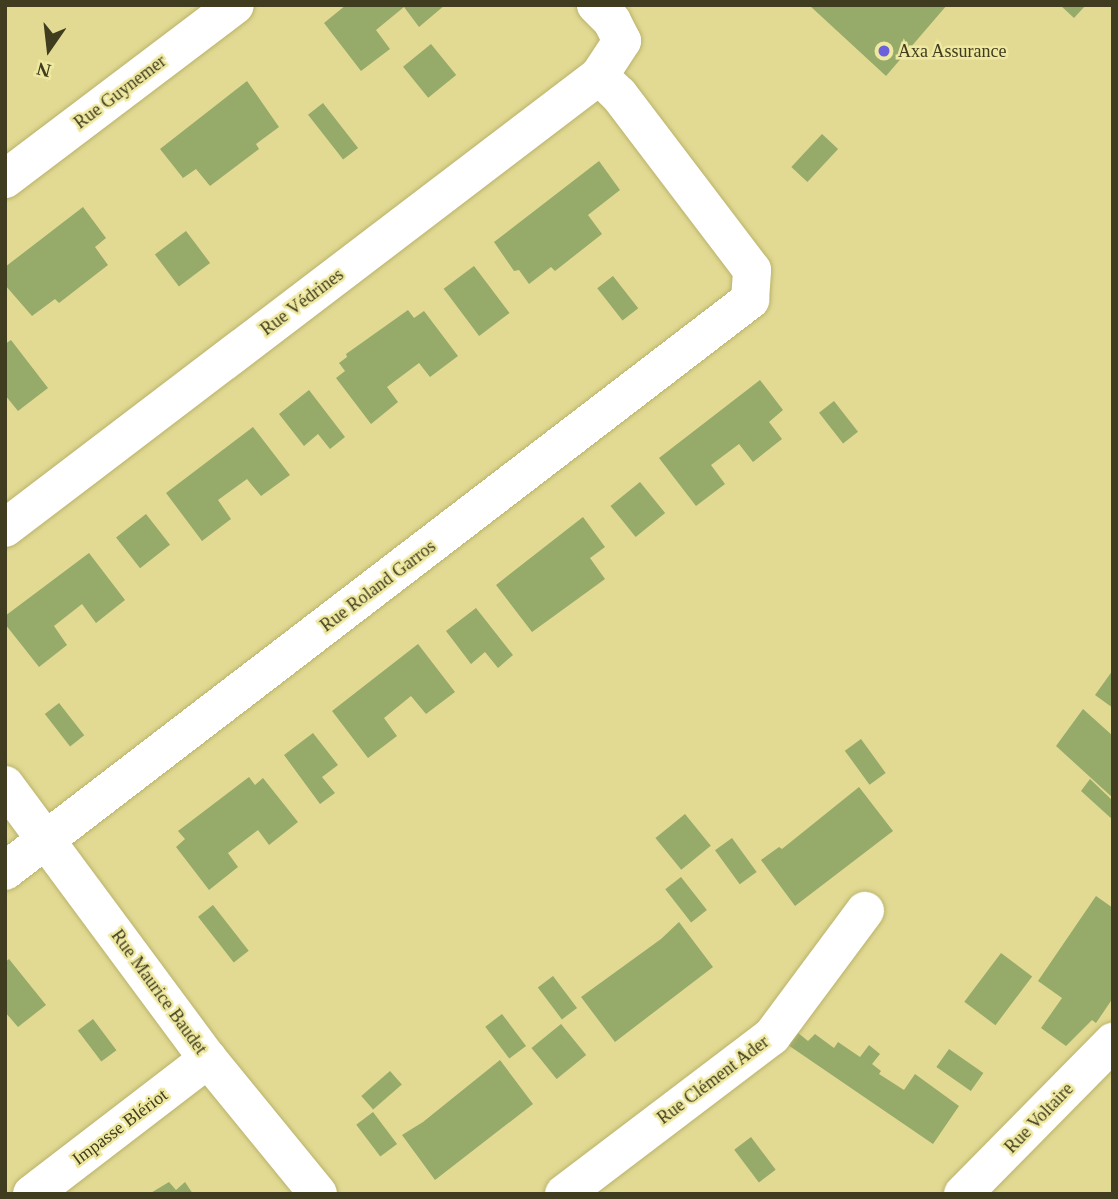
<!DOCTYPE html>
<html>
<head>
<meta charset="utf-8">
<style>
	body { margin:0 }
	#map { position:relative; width:1118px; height:1199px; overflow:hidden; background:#e2da93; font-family:"Times New Roman",serif }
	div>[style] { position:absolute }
	.building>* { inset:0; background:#96aa69; transform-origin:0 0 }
	.roads { filter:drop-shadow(0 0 2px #b9b26c) drop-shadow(0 0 2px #b9b26c) }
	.minor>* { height:38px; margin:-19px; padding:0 19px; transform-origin:19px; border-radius:19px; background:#fff }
	.dots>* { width:19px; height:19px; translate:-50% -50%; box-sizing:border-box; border:4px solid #efe8a0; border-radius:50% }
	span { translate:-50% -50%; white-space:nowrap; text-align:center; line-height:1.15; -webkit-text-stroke:5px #efe8a0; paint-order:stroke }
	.poi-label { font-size:18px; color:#3f3c1f }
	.left { translate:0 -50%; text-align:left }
	.street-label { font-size:18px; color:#3f3c1f }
	.frame { position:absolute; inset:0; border:7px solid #3f3c1f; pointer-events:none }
	.north { position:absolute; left:14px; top:14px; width:70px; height:70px; -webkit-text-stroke:5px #efe8a0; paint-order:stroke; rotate:194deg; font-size:19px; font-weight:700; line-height:28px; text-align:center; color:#3f3c1f }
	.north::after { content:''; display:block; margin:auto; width:24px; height:32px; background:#3f3c1f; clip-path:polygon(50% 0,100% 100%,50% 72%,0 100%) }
</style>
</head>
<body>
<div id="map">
	<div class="building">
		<div style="clip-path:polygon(346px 5px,445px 5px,419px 27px,404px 7px,376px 30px,390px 49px,361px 71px,324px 23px)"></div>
		<div style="clip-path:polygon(809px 5px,947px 5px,886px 76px)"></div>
		<div style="clip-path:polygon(1060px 5px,1086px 5px,1074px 18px)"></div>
		<div style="left:431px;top:44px;width:40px;height:36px;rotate:51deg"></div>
		<div style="clip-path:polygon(247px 81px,279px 127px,256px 144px,259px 149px,210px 186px,196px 169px,183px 178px,160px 149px)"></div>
		<div style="left:323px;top:103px;width:57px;height:19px;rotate:52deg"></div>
		<div style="left:822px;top:134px;width:22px;height:45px;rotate:43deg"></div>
		<div style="clip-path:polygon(599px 161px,620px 190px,588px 215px,602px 234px,555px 271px,551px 267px,529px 284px,519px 270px,514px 271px,494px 242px)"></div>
		<div style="clip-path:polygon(83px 207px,106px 238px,95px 247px,108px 265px,59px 303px,55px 299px,32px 316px,5px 285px,5px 267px)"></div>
		<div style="left:186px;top:231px;width:40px;height:39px;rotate:53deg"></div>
		<div style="left:474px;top:266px;width:59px;height:38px;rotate:53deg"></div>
		<div style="left:613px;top:276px;width:41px;height:20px;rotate:52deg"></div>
		<div style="clip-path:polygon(408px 310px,414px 318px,424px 311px,458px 356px,430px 377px,419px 363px,387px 387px,398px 402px,371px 424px,336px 378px,345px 371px,339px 363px,347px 357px,346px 354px)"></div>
		<div style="clip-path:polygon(11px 340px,48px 388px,18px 411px,5px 395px,5px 344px)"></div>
		<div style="clip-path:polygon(760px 380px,783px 410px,769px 422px,782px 439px,753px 462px,739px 444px,711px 465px,725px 484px,696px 506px,659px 458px)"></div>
		<div style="clip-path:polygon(309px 390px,345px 437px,330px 449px,318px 434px,304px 446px,279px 414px)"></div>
		<div style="left:834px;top:401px;width:39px;height:19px;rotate:52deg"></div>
		<div style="clip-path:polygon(253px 427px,290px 475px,261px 496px,247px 479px,218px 500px,231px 519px,202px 541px,166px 493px)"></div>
		<div style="left:640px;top:482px;width:40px;height:38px;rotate:51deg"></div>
		<div style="left:146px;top:514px;width:39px;height:38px;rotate:52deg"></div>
		<div style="clip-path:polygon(583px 517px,605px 547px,590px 558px,605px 579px,532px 632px,496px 585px)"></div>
		<div style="clip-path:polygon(89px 553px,125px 600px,96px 623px,82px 604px,54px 626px,67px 645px,39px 667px,5px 624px,5px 616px)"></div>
		<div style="clip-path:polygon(476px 608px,513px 655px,498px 668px,485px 652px,471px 664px,446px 631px)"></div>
		<div style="clip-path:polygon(418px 644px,455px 692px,426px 714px,411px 696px,384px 718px,397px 736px,368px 758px,332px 711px)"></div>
		<div style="clip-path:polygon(1113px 670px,1113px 708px,1095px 695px)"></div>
		<div style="left:59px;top:703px;width:41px;height:18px;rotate:52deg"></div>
		<div style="clip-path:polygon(1083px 709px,1113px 736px,1113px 798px,1056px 746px)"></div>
		<div style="clip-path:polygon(313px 733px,338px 765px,322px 777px,335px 793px,320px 804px,284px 755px)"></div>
		<div style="left:861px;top:739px;width:42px;height:20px;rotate:54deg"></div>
		<div style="clip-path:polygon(249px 777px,255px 785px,263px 778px,298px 822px,269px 845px,258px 830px,228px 853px,238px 867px,209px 890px,176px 847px,185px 839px,178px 831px)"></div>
		<div style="clip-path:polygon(1090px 779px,1113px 801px,1113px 820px,1081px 791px)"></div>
		<div style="clip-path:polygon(859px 787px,893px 831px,795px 906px,761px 860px,779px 847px,782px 849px)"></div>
		<div style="left:685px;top:814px;width:41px;height:38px;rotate:51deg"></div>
		<div style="left:732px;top:838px;width:42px;height:21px;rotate:54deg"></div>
		<div style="left:681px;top:877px;width:42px;height:20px;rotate:52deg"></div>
		<div style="clip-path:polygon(1096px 896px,1113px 908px,1113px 998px,1096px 1023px,1092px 1020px,1066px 1046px,1041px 1028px,1062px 998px,1038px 981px)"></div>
		<div style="left:213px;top:905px;width:58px;height:19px;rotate:52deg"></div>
		<div style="clip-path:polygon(679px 922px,713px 967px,615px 1042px,581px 997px,661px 939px)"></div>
		<div style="left:1001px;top:953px;width:39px;height:61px;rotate:37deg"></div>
		<div style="clip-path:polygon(9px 959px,46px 1005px,18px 1027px,5px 1012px,5px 962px)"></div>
		<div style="left:553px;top:976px;width:40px;height:19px;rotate:53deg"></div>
		<div style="left:502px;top:1014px;width:40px;height:21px;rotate:53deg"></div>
		<div style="left:93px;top:1019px;width:39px;height:19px;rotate:53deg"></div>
		<div style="left:561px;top:1024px;width:40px;height:38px;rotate:51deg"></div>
		<div style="clip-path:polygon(797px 1032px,808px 1041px,815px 1034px,834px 1048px,838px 1042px,860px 1057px,869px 1045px,880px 1054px,872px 1064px,881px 1071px,879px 1074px,904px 1090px,915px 1074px,959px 1106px,933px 1144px,788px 1045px)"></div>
		<div style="left:949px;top:1049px;width:42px;height:22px;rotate:35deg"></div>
		<div style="clip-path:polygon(500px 1060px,533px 1104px,435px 1180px,402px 1135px,423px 1122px)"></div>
		<div style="left:390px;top:1071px;width:18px;height:38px;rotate:49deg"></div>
		<div style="left:373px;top:1112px;width:40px;height:21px;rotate:53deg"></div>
		<div style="left:751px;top:1137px;width:41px;height:21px;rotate:53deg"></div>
		<div style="clip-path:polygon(169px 1182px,176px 1190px,185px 1182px,193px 1194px,149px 1194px)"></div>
	</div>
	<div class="roads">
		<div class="minor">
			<div style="left:5px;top:179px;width:288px;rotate:-37.1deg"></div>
			<div style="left:5px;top:528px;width:746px;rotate:-37.27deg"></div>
			<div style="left:599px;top:76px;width:42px;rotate:-56.7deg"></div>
			<div style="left:622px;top:41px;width:22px;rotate:-117deg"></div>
			<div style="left:612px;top:21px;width:23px;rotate:-135deg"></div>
			<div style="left:5px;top:785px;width:341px;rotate:53.5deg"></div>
			<div style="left:208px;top:1059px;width:174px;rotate:50.8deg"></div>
			<div style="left:5px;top:871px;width:939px;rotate:-37.47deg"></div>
			<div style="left:750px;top:300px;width:30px;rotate:-86deg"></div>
			<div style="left:752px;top:270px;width:220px;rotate:-127.2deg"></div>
			<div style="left:619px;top:95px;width:28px;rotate:-136deg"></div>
			<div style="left:32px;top:1194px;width:222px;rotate:-37.5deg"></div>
			<div style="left:564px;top:1194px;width:261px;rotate:-37.2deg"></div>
			<div style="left:772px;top:1036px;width:156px;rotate:-53.4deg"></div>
			<div style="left:963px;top:1194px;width:214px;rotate:-45.4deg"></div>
		</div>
	</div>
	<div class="dots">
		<div style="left:884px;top:51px;background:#6b61db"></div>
	</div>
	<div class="poi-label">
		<span class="left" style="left:898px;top:51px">Axa Assurance</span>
	</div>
	<div class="street-label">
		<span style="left:120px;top:92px;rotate:-37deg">Rue Guynemer</span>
		<span style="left:302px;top:302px;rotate:-37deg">Rue Védrines</span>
		<span style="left:378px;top:586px;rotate:-37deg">Rue Roland Garros</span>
		<span style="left:159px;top:992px;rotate:54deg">Rue Maurice Baudet</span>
		<span style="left:713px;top:1080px;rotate:-37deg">Rue Clément Ader</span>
		<span style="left:1039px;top:1118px;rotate:-46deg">Rue Voltaire</span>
		<span style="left:120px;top:1127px;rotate:-37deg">Impasse Blériot</span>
	</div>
	<div class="frame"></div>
	<div class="north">N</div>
</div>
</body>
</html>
